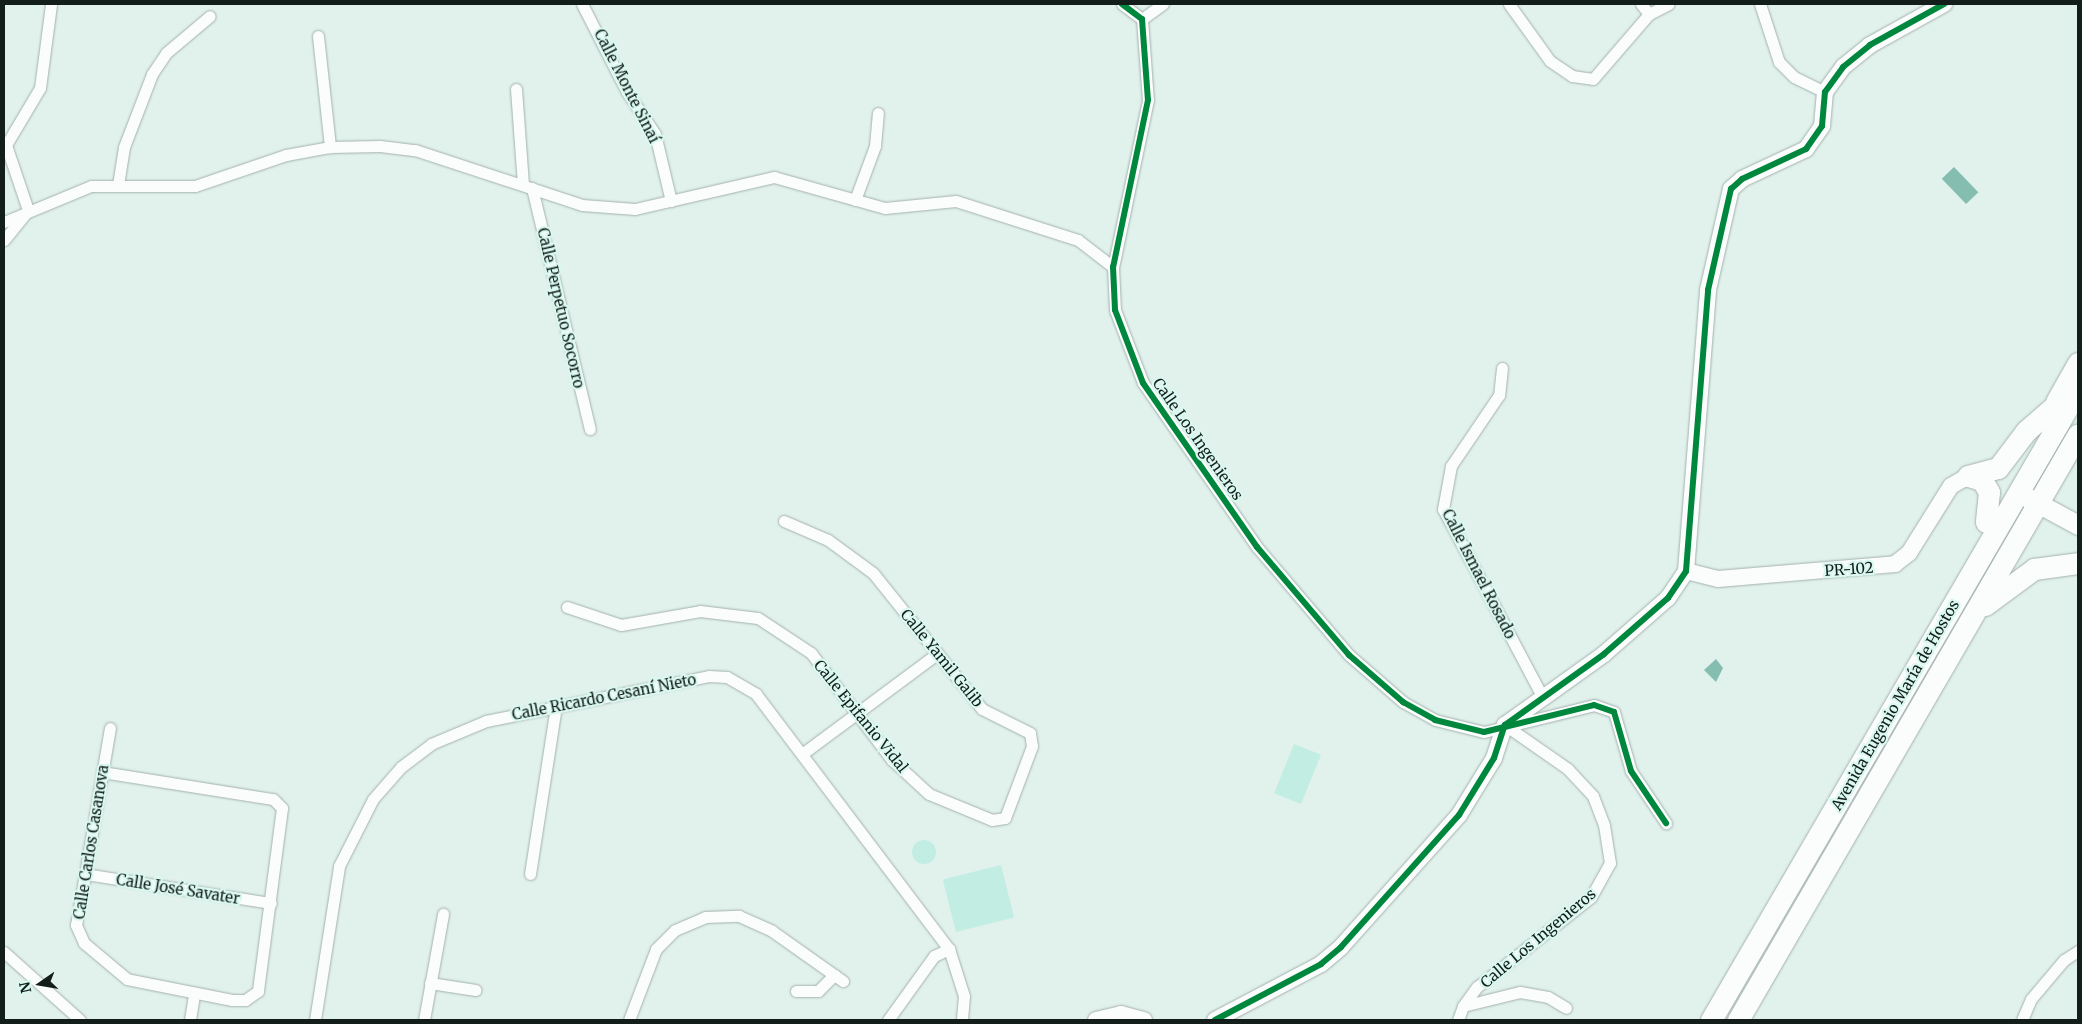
<!DOCTYPE html>
<html>
<head>
<meta charset="utf-8">
<style>
	body { margin:0 }
	#map { position:relative; width:2082px; height:1024px; overflow:hidden; background:#e1f1ec; font-family:Merriweather,serif }
	div>[style] { position:absolute }
	.green>* { inset:0; background:#c2ede2; transform-origin:0 0 }
	.round { border-radius:50% }
	.water>* { inset:0; background:#85beb1; transform-origin:0 0 }
	.roads { filter:drop-shadow(0 0 1px #a4b1ad) drop-shadow(0 0 1px #a4b1ad) }
	.street>* { height:11px; margin:-5.5px; padding:0 5.5px; transform-origin:5.5px; border-radius:5.5px; background:#fafdfc }
	.secondary>* { height:16px; margin:-8px; padding:0 8px; transform-origin:8px; border-radius:8px; background:#fafdfc }
	.primary>* { height:19px; margin:-9.5px; padding:0 9.5px; transform-origin:9.5px; border-radius:9.5px; background:#fafdfc }
	.highway>* { height:21px; margin:-10.5px; padding:0 10.5px; transform-origin:10.5px; border-radius:10.5px; background:#fafdfc }
	.cycleway>* { height:6px; margin:-3px; padding:0 3px; transform-origin:3px; border-radius:3px; background:#00873e }
	span { translate:-50% -50%; white-space:nowrap; text-align:center; line-height:1.15; -webkit-text-stroke:4.5px #daf8f0; paint-order:stroke }
	.street-label { font-size:15px; color:#131e1b }
	.frame { position:absolute; inset:0; border:5px solid #131e1b; pointer-events:none }
	.north { position:absolute; left:15px; top:959px; width:50px; height:50px; -webkit-text-stroke:4px #daf8f0; paint-order:stroke; rotate:257deg; font-size:14px; font-weight:700; line-height:20px; text-align:center; color:#131e1b }
	.north::after { content:''; display:block; margin:auto; width:18px; height:22px; background:#131e1b; clip-path:polygon(50% 0,100% 100%,50% 72%,0 100%) }
</style>
</head>
<body>
<div id="map">
	<div class="green">
		<div style="left:1294px;top:744px;width:29px;height:53px;rotate:22deg"></div>
		<div class="round" style="left:912px;top:840px;width:24px;height:24px"></div>
		<div style="left:1001px;top:865px;width:54px;height:60px;rotate:76deg"></div>
	</div>
	<div class="water">
		<div style="left:1954px;top:167px;width:35px;height:17px;rotate:46deg"></div>
		<div style="clip-path:polygon(1716px 659px,1723px 668px,1716px 682px,1704px 670px)"></div>
	</div>
	<div class="roads">
		<div class="street">
			<div style="left:582px;top:4px;width:99px;rotate:62.9deg"></div>
			<div style="left:627px;top:92px;width:50px;rotate:56.3deg"></div>
			<div style="left:655px;top:134px;width:69px;rotate:76.6deg"></div>
			<div style="left:1122px;top:4px;width:25px;rotate:37deg"></div>
			<div style="left:1142px;top:19px;width:81px;rotate:85.8deg"></div>
			<div style="left:1148px;top:100px;width:171px;rotate:101.8deg"></div>
			<div style="left:1113px;top:267px;width:43px;rotate:87.3deg"></div>
			<div style="left:1115px;top:310px;width:78px;rotate:69deg"></div>
			<div style="left:1143px;top:383px;width:200px;rotate:55.2deg"></div>
			<div style="left:1257px;top:547px;width:142px;rotate:49.6deg"></div>
			<div style="left:1349px;top:655px;width:72px;rotate:41deg"></div>
			<div style="left:1403px;top:702px;width:37px;rotate:29deg"></div>
			<div style="left:1435px;top:720px;width:50px;rotate:13.8deg"></div>
			<div style="left:1484px;top:732px;width:113px;rotate:-13.8deg"></div>
			<div style="left:1594px;top:705px;width:21px;rotate:19deg"></div>
			<div style="left:1614px;top:712px;width:61px;rotate:73.9deg"></div>
			<div style="left:1631px;top:771px;width:63px;rotate:56.1deg"></div>
			<div style="left:1509px;top:4px;width:70px;rotate:54.3deg"></div>
			<div style="left:1550px;top:61px;width:27px;rotate:34deg"></div>
			<div style="left:1572px;top:76px;width:21px;rotate:8deg"></div>
			<div style="left:1593px;top:79px;width:86px;rotate:-49.3deg"></div>
			<div style="left:1649px;top:14px;width:22px;rotate:-27deg"></div>
			<div style="left:1641px;top:4px;width:13px;rotate:51deg"></div>
			<div style="left:1760px;top:4px;width:61px;rotate:71.9deg"></div>
			<div style="left:1779px;top:62px;width:21px;rotate:45deg"></div>
			<div style="left:1794px;top:77px;width:34px;rotate:26deg"></div>
			<div style="left:1142px;top:19px;width:26px;rotate:-36deg"></div>
			<div style="left:318px;top:36px;width:112px;rotate:83.8deg"></div>
			<div style="left:516px;top:89px;width:96px;rotate:85.8deg"></div>
			<div style="left:118px;top:185px;width:38px;rotate:-81deg"></div>
			<div style="left:124px;top:147px;width:78px;rotate:-69deg"></div>
			<div style="left:152px;top:74px;width:25px;rotate:-56deg"></div>
			<div style="left:166px;top:53px;width:57px;rotate:-40.1deg"></div>
			<div style="left:532px;top:188px;width:248px;rotate:76.5deg"></div>
			<div style="left:855px;top:200px;width:58px;rotate:-69.7deg"></div>
			<div style="left:875px;top:146px;width:33px;rotate:-85deg"></div>
			<div style="left:4px;top:222px;width:94px;rotate:-22.5deg"></div>
			<div style="left:91px;top:186px;width:104px"></div>
			<div style="left:195px;top:186px;width:96px;rotate:-18.8deg"></div>
			<div style="left:286px;top:155px;width:45px;rotate:-10.3deg"></div>
			<div style="left:330px;top:147px;width:50px;rotate:-1.1deg"></div>
			<div style="left:380px;top:146px;width:35px;rotate:7deg"></div>
			<div style="left:415px;top:150px;width:176px;rotate:18.2deg"></div>
			<div style="left:582px;top:205px;width:53px;rotate:4.3deg"></div>
			<div style="left:635px;top:209px;width:143px;rotate:-13deg"></div>
			<div style="left:774px;top:177px;width:115px;rotate:15.6deg"></div>
			<div style="left:885px;top:208px;width:71px;rotate:-5.6deg"></div>
			<div style="left:956px;top:201px;width:128px;rotate:17.7deg"></div>
			<div style="left:1078px;top:240px;width:44px;rotate:37.6deg"></div>
			<div style="left:4px;top:240px;width:38px;rotate:-51deg"></div>
			<div style="left:28px;top:210px;width:69px;rotate:-108.7deg"></div>
			<div style="left:6px;top:145px;width:66px;rotate:-59.2deg"></div>
			<div style="left:40px;top:88px;width:85px;rotate:-82.5deg"></div>
			<div style="left:1502px;top:368px;width:27px;rotate:96deg"></div>
			<div style="left:1499px;top:395px;width:86px;rotate:124.1deg"></div>
			<div style="left:1451px;top:466px;width:44px;rotate:100.5deg"></div>
			<div style="left:1443px;top:509px;width:214px;rotate:62.1deg"></div>
			<div style="left:567px;top:607px;width:57px;rotate:18.4deg"></div>
			<div style="left:621px;top:625px;width:80px;rotate:-10deg"></div>
			<div style="left:700px;top:611px;width:58px;rotate:6.9deg"></div>
			<div style="left:758px;top:618px;width:64px;rotate:33.4deg"></div>
			<div style="left:811px;top:653px;width:134px;rotate:52.9deg"></div>
			<div style="left:892px;top:760px;width:50px;rotate:42.6deg"></div>
			<div style="left:929px;top:794px;width:68px;rotate:22.4deg"></div>
			<div style="left:992px;top:820px;width:13px;rotate:-9deg"></div>
			<div style="left:1005px;top:818px;width:77px;rotate:-69.4deg"></div>
			<div style="left:1032px;top:746px;width:13px;rotate:-99deg"></div>
			<div style="left:1030px;top:733px;width:54px;rotate:-153.4deg"></div>
			<div style="left:982px;top:709px;width:174px;rotate:-128.7deg"></div>
			<div style="left:873px;top:573px;width:56px;rotate:-143.7deg"></div>
			<div style="left:828px;top:540px;width:48px;rotate:-156.6deg"></div>
			<div style="left:802px;top:754px;width:169px;rotate:-36.6deg"></div>
			<div style="left:102px;top:772px;width:173px;rotate:9deg"></div>
			<div style="left:273px;top:799px;width:13px;rotate:45deg"></div>
			<div style="left:282px;top:808px;width:185px;rotate:97.5deg"></div>
			<div style="left:258px;top:991px;width:16px;rotate:145deg"></div>
			<div style="left:245px;top:1000px;width:13px;rotate:180deg"></div>
			<div style="left:232px;top:1000px;width:107px;rotate:-168.7deg"></div>
			<div style="left:127px;top:979px;width:56px;rotate:-140.1deg"></div>
			<div style="left:84px;top:943px;width:20px;rotate:-114deg"></div>
			<div style="left:76px;top:925px;width:52px;rotate:-80deg"></div>
			<div style="left:85px;top:874px;width:148px;rotate:-80.3deg"></div>
			<div style="left:85px;top:874px;width:188px;rotate:8.9deg"></div>
			<div style="left:530px;top:874px;width:170px;rotate:-81.2deg"></div>
			<div style="left:4px;top:952px;width:102px;rotate:41.8deg"></div>
			<div style="left:430px;top:983px;width:46px;rotate:8.8deg"></div>
			<div style="left:796px;top:991px;width:22px"></div>
			<div style="left:818px;top:991px;width:23px;rotate:-45deg"></div>
			<div style="left:1463px;top:1006px;width:24px;rotate:-54deg"></div>
			<div style="left:1477px;top:987px;width:145px;rotate:-38.3deg"></div>
			<div style="left:1591px;top:897px;width:39px;rotate:-61deg"></div>
			<div style="left:1610px;top:863px;width:38px;rotate:-99deg"></div>
			<div style="left:1604px;top:825px;width:31px;rotate:-111deg"></div>
			<div style="left:1593px;top:796px;width:37px;rotate:-133deg"></div>
			<div style="left:1568px;top:769px;width:77px;rotate:-145.1deg"></div>
			<div style="left:190px;top:1020px;width:26px;rotate:-81deg"></div>
			<div style="left:315px;top:1020px;width:156px;rotate:-81.1deg"></div>
			<div style="left:339px;top:866px;width:75px;rotate:-63.1deg"></div>
			<div style="left:373px;top:799px;width:43px;rotate:-48.8deg"></div>
			<div style="left:401px;top:767px;width:38px;rotate:-37deg"></div>
			<div style="left:431px;top:744px;width:60px;rotate:-22.7deg"></div>
			<div style="left:486px;top:721px;width:227px;rotate:-11.4deg"></div>
			<div style="left:709px;top:676px;width:18px;rotate:3deg"></div>
			<div style="left:727px;top:677px;width:34px;rotate:30deg"></div>
			<div style="left:756px;top:694px;width:320px;rotate:52.9deg"></div>
			<div style="left:949px;top:949px;width:49px;rotate:72.3deg"></div>
			<div style="left:964px;top:996px;width:24px;rotate:95deg"></div>
			<div style="left:424px;top:1020px;width:108px;rotate:-79.8deg"></div>
			<div style="left:629px;top:1020px;width:76px;rotate:-69.2deg"></div>
			<div style="left:656px;top:949px;width:27px;rotate:-45deg"></div>
			<div style="left:675px;top:930px;width:33px;rotate:-23deg"></div>
			<div style="left:705px;top:917px;width:34px;rotate:-2deg"></div>
			<div style="left:739px;top:916px;width:36px;rotate:24deg"></div>
			<div style="left:772px;top:931px;width:87px;rotate:35.2deg"></div>
			<div style="left:888px;top:1020px;width:79px;rotate:-54.3deg"></div>
			<div style="left:934px;top:956px;width:17px;rotate:-25deg"></div>
			<div style="left:1458px;top:1020px;width:15px;rotate:-70deg"></div>
			<div style="left:1463px;top:1006px;width:59px;rotate:-13.8deg"></div>
			<div style="left:1520px;top:992px;width:28px;rotate:10deg"></div>
			<div style="left:1548px;top:997px;width:21px;rotate:31deg"></div>
			<div style="left:2022px;top:1020px;width:23px;rotate:-67deg"></div>
			<div style="left:2031px;top:999px;width:51px;rotate:-49.8deg"></div>
			<div style="left:2064px;top:960px;width:17px;rotate:-33deg"></div>
		</div>
		<div class="secondary">
			<div style="left:1686px;top:571px;width:33px;rotate:14deg"></div>
			<div style="left:1718px;top:579px;width:178px;rotate:-4.8deg"></div>
			<div style="left:1895px;top:564px;width:18px;rotate:-38deg"></div>
			<div style="left:1909px;top:553px;width:79px;rotate:-57.9deg"></div>
			<div style="left:1951px;top:486px;width:20px;rotate:-30deg"></div>
			<div style="left:1096px;top:1020px;width:26px;rotate:-13deg"></div>
			<div style="left:1121px;top:1014px;width:24px;rotate:15deg"></div>
			<div style="left:1215px;top:1020px;width:120px;rotate:-27.8deg"></div>
			<div style="left:1321px;top:964px;width:26px;rotate:-40deg"></div>
			<div style="left:1341px;top:947px;width:177px;rotate:-48.2deg"></div>
			<div style="left:1459px;top:815px;width:67px;rotate:-58.4deg"></div>
			<div style="left:1494px;top:758px;width:35px;rotate:-72deg"></div>
			<div style="left:1505px;top:725px;width:122px;rotate:-35.6deg"></div>
			<div style="left:1604px;top:654px;width:85px;rotate:-41.2deg"></div>
			<div style="left:1668px;top:598px;width:32px;rotate:-56deg"></div>
			<div style="left:1686px;top:571px;width:282px;rotate:-85.5deg"></div>
			<div style="left:1708px;top:290px;width:104px;rotate:-77.2deg"></div>
			<div style="left:1731px;top:189px;width:15px;rotate:-42deg"></div>
			<div style="left:1742px;top:179px;width:71px;rotate:-25.1deg"></div>
			<div style="left:1806px;top:149px;width:28px;rotate:-55deg"></div>
			<div style="left:1822px;top:126px;width:34px;rotate:-85deg"></div>
			<div style="left:1825px;top:92px;width:31px;rotate:-54deg"></div>
			<div style="left:1843px;top:67px;width:35px;rotate:-39deg"></div>
			<div style="left:1870px;top:45px;width:85px;rotate:-29deg"></div>
		</div>
		<div class="primary">
			<div style="left:2019px;top:493px;width:67px;rotate:28.5deg"></div>
		</div>
		<div class="highway">
			<div style="left:2056px;top:402px;width:45px;rotate:-60.6deg"></div>
			<div style="left:1968px;top:476px;width:31px;rotate:-15deg"></div>
			<div style="left:1998px;top:468px;width:46px;rotate:-52.9deg"></div>
			<div style="left:2026px;top:431px;width:35px;rotate:-41deg"></div>
			<div style="left:1968px;top:476px;width:15px;rotate:16deg"></div>
			<div style="left:1982px;top:480px;width:14px;rotate:60deg"></div>
			<div style="left:1989px;top:492px;width:30px;rotate:96deg"></div>
			<div style="left:1985px;top:605px;width:61px;rotate:-36.3deg"></div>
			<div style="left:2034px;top:569px;width:44px;rotate:-7.8deg"></div>
			<div style="left:1711px;top:1020px;width:729px;rotate:-59.78deg"></div>
			<div style="left:1738px;top:1020px;width:677px;rotate:-59.88deg"></div>
		</div>
	</div>
	<div class="cycleway">
		<div style="left:1122px;top:4px;width:25px;rotate:37deg"></div>
		<div style="left:1142px;top:19px;width:81px;rotate:85.8deg"></div>
		<div style="left:1148px;top:100px;width:171px;rotate:101.8deg"></div>
		<div style="left:1113px;top:267px;width:43px;rotate:87.3deg"></div>
		<div style="left:1115px;top:310px;width:78px;rotate:69deg"></div>
		<div style="left:1143px;top:383px;width:200px;rotate:55.2deg"></div>
		<div style="left:1257px;top:547px;width:142px;rotate:49.6deg"></div>
		<div style="left:1349px;top:655px;width:72px;rotate:41deg"></div>
		<div style="left:1403px;top:702px;width:37px;rotate:29deg"></div>
		<div style="left:1435px;top:720px;width:50px;rotate:13.8deg"></div>
		<div style="left:1484px;top:732px;width:113px;rotate:-13.8deg"></div>
		<div style="left:1594px;top:705px;width:21px;rotate:19deg"></div>
		<div style="left:1614px;top:712px;width:61px;rotate:73.9deg"></div>
		<div style="left:1631px;top:771px;width:63px;rotate:56.1deg"></div>
		<div style="left:1215px;top:1020px;width:120px;rotate:-27.8deg"></div>
		<div style="left:1321px;top:964px;width:26px;rotate:-40deg"></div>
		<div style="left:1341px;top:947px;width:177px;rotate:-48.2deg"></div>
		<div style="left:1459px;top:815px;width:67px;rotate:-58.4deg"></div>
		<div style="left:1494px;top:758px;width:35px;rotate:-72deg"></div>
		<div style="left:1505px;top:725px;width:122px;rotate:-35.6deg"></div>
		<div style="left:1604px;top:654px;width:85px;rotate:-41.2deg"></div>
		<div style="left:1668px;top:598px;width:32px;rotate:-56deg"></div>
		<div style="left:1686px;top:571px;width:282px;rotate:-85.5deg"></div>
		<div style="left:1708px;top:290px;width:104px;rotate:-77.2deg"></div>
		<div style="left:1731px;top:189px;width:15px;rotate:-42deg"></div>
		<div style="left:1742px;top:179px;width:71px;rotate:-25.1deg"></div>
		<div style="left:1806px;top:149px;width:28px;rotate:-55deg"></div>
		<div style="left:1822px;top:126px;width:34px;rotate:-85deg"></div>
		<div style="left:1825px;top:92px;width:31px;rotate:-54deg"></div>
		<div style="left:1843px;top:67px;width:35px;rotate:-39deg"></div>
		<div style="left:1870px;top:45px;width:85px;rotate:-29deg"></div>
	</div>
	<div class="street-label">
		<span style="left:627px;top:86px;rotate:63deg">Calle Monte Sinaí</span>
		<span style="left:561px;top:308px;rotate:77deg">Calle Perpetuo Socorro</span>
		<span style="left:1198px;top:439px;rotate:55deg">Calle Los Ingenieros</span>
		<span style="left:1849px;top:569px;rotate:-4deg">PR-102</span>
		<span style="left:1479px;top:574px;rotate:63deg">Calle Ismael Rosado</span>
		<span style="left:942px;top:658px;rotate:51deg">Calle Yamil Galib</span>
		<span style="left:604px;top:697px;rotate:-11deg">Calle Ricardo Cesaní Nieto</span>
		<span style="left:1895px;top:705px;rotate:-60deg">Avenida Eugenio María de Hostos</span>
		<span style="left:861px;top:716px;rotate:51deg">Calle Epifanio Vidal</span>
		<span style="left:91px;top:842px;rotate:-81deg">Calle Carlos Casanova</span>
		<span style="left:178px;top:889px;rotate:9deg">Calle José Savater</span>
		<span style="left:1538px;top:938px;rotate:-40deg">Calle Los Ingenieros</span>
	</div>
	<div class="frame"></div>
	<div class="north">N</div>
</div>
</body>
</html>
